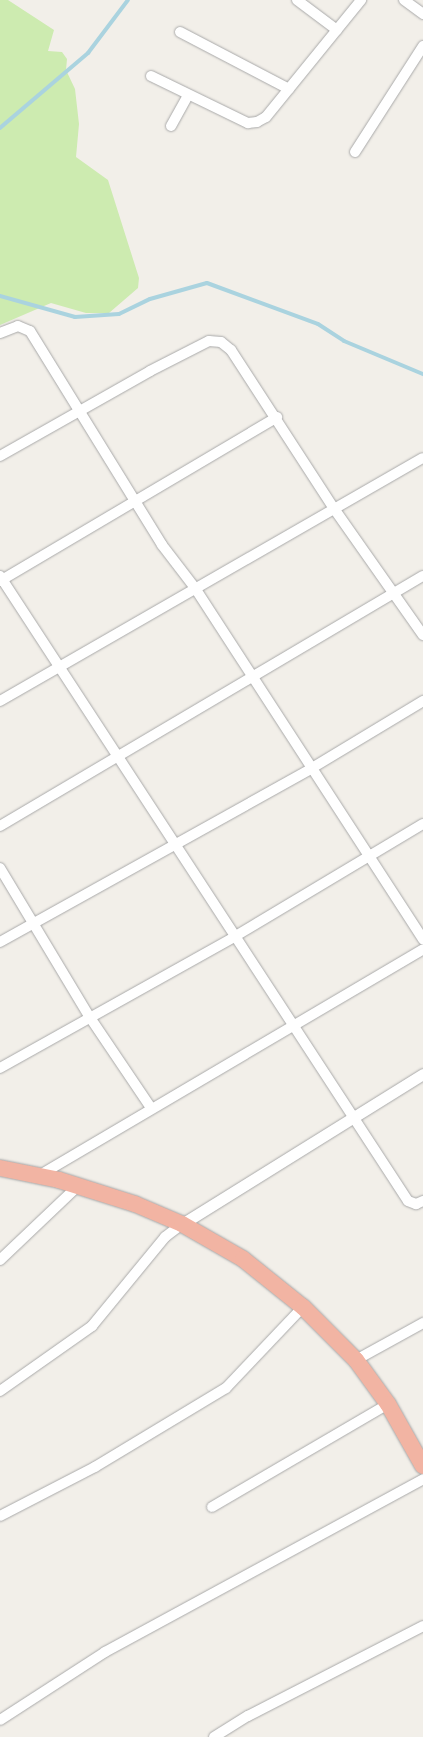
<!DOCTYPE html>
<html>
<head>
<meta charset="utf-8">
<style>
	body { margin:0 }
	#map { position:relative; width:423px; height:1737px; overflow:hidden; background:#f2efe9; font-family:"Public Sans",sans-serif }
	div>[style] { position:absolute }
	.grass>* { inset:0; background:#cdebb0 }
	.stream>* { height:4px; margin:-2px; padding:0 2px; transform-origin:2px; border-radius:2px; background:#aad3df }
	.roads { filter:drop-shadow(0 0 1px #a9a9a9) drop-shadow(0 0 1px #a9a9a9) }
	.minor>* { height:10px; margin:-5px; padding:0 5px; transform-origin:5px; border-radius:5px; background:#fff }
	.tertiary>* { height:11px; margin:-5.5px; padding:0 5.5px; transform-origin:5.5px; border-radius:5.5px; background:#fff }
	.trunk>* { height:16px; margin:-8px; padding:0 8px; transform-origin:8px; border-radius:8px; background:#f2b4a3 }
	span { translate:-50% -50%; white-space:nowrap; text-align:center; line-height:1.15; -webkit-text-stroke:5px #fff; paint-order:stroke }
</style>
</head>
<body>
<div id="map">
	<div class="grass">
		<div style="clip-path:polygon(0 0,8px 0,54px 30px,48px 51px,62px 52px,67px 59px,66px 70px,75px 89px,79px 124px,76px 157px,108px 180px,139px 278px,138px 288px,109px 313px,86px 313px,51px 303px,0 325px)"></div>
	</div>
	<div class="stream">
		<div style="left:0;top:128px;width:116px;rotate:-40.4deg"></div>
		<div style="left:88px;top:53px;width:66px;rotate:-53deg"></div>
		<div style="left:0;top:296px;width:78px;rotate:15.6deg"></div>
		<div style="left:75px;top:317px;width:44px;rotate:-3.9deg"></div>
		<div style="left:119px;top:314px;width:34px;rotate:-26deg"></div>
		<div style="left:150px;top:299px;width:59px;rotate:-15.7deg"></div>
		<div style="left:207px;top:283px;width:118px;rotate:20.3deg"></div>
		<div style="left:318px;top:324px;width:31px;rotate:33deg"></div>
		<div style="left:344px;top:341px;width:86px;rotate:22.7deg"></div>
	</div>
	<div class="roads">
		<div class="minor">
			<div style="left:297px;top:0;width:50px;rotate:36.9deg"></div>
			<div style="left:404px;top:0;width:24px;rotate:36deg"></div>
			<div style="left:180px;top:32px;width:123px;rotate:27.6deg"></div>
			<div style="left:151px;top:76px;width:108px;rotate:25.9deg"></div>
			<div style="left:248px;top:123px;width:9px;rotate:-6deg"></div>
			<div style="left:257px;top:122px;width:10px;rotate:-29deg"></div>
			<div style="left:266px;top:117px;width:151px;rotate:-50.9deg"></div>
			<div style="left:171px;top:126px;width:35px;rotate:-61deg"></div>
			<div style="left:355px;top:152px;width:126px;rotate:-57.3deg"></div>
			<div style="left:0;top:333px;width:19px;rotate:-21deg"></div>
			<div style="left:18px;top:326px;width:13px;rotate:23deg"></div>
			<div style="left:30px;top:331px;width:251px;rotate:58.3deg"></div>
			<div style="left:162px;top:545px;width:54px;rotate:52.5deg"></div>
			<div style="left:195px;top:588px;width:419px;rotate:57deg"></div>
			<div style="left:0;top:456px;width:172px;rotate:-29.5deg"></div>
			<div style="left:150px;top:371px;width:66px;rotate:-27deg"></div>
			<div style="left:209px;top:341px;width:12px;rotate:5deg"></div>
			<div style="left:221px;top:342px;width:13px;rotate:39deg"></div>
			<div style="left:231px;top:350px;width:191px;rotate:57deg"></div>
			<div style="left:335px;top:510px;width:153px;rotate:54.9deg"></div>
			<div style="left:0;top:576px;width:746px;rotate:56.86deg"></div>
			<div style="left:408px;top:1201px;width:9px;rotate:21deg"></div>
			<div style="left:416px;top:1204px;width:8px;rotate:-23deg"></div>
			<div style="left:0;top:581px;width:322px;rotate:-30.6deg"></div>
			<div style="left:0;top:701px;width:487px;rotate:-29.9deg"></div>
			<div style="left:0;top:826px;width:491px;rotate:-30.6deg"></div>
			<div style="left:0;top:868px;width:173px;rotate:59deg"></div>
			<div style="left:89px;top:1016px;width:111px;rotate:56deg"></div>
			<div style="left:0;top:942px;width:357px;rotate:-29.1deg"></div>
			<div style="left:312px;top:768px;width:130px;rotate:-31.1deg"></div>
			<div style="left:0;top:1068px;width:268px;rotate:-29.2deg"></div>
			<div style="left:234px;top:937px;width:220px;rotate:-30.9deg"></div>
			<div style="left:40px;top:1175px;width:445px;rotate:-30.5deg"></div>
			<div style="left:0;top:1260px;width:109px;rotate:-43.5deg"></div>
			<div style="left:356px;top:1360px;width:77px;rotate:-28.9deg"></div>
			<div style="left:0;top:1391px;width:113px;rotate:-35.2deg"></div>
			<div style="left:92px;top:1326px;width:115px;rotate:-50.6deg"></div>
			<div style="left:165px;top:1237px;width:21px;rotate:-37deg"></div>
			<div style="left:212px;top:1507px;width:204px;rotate:-30.3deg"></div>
			<div style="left:0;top:1516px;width:107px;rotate:-27.3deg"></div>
			<div style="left:95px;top:1467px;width:153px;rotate:-31.1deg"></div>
			<div style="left:226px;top:1388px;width:112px;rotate:-46.5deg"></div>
			<div style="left:0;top:1720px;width:125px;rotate:-32.9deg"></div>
			<div style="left:105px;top:1652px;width:362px;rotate:-28.5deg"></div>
			<div style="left:214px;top:1737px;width:40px;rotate:-32deg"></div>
			<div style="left:248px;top:1716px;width:197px;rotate:-27.2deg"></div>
		</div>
		<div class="tertiary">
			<div style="left:182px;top:1224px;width:284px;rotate:-31.9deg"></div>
		</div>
		<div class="trunk">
			<div style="left:0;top:1168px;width:60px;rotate:11.5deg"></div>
			<div style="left:59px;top:1180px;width:80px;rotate:17.5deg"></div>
			<div style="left:135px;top:1204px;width:51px;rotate:23.1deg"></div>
			<div style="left:182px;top:1224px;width:70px;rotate:29.8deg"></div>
			<div style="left:243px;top:1259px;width:77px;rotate:38.7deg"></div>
			<div style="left:303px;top:1307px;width:75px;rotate:45deg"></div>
			<div style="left:356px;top:1360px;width:54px;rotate:54deg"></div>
			<div style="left:388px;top:1404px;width:71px;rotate:60.6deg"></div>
		</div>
	</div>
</div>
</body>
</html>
